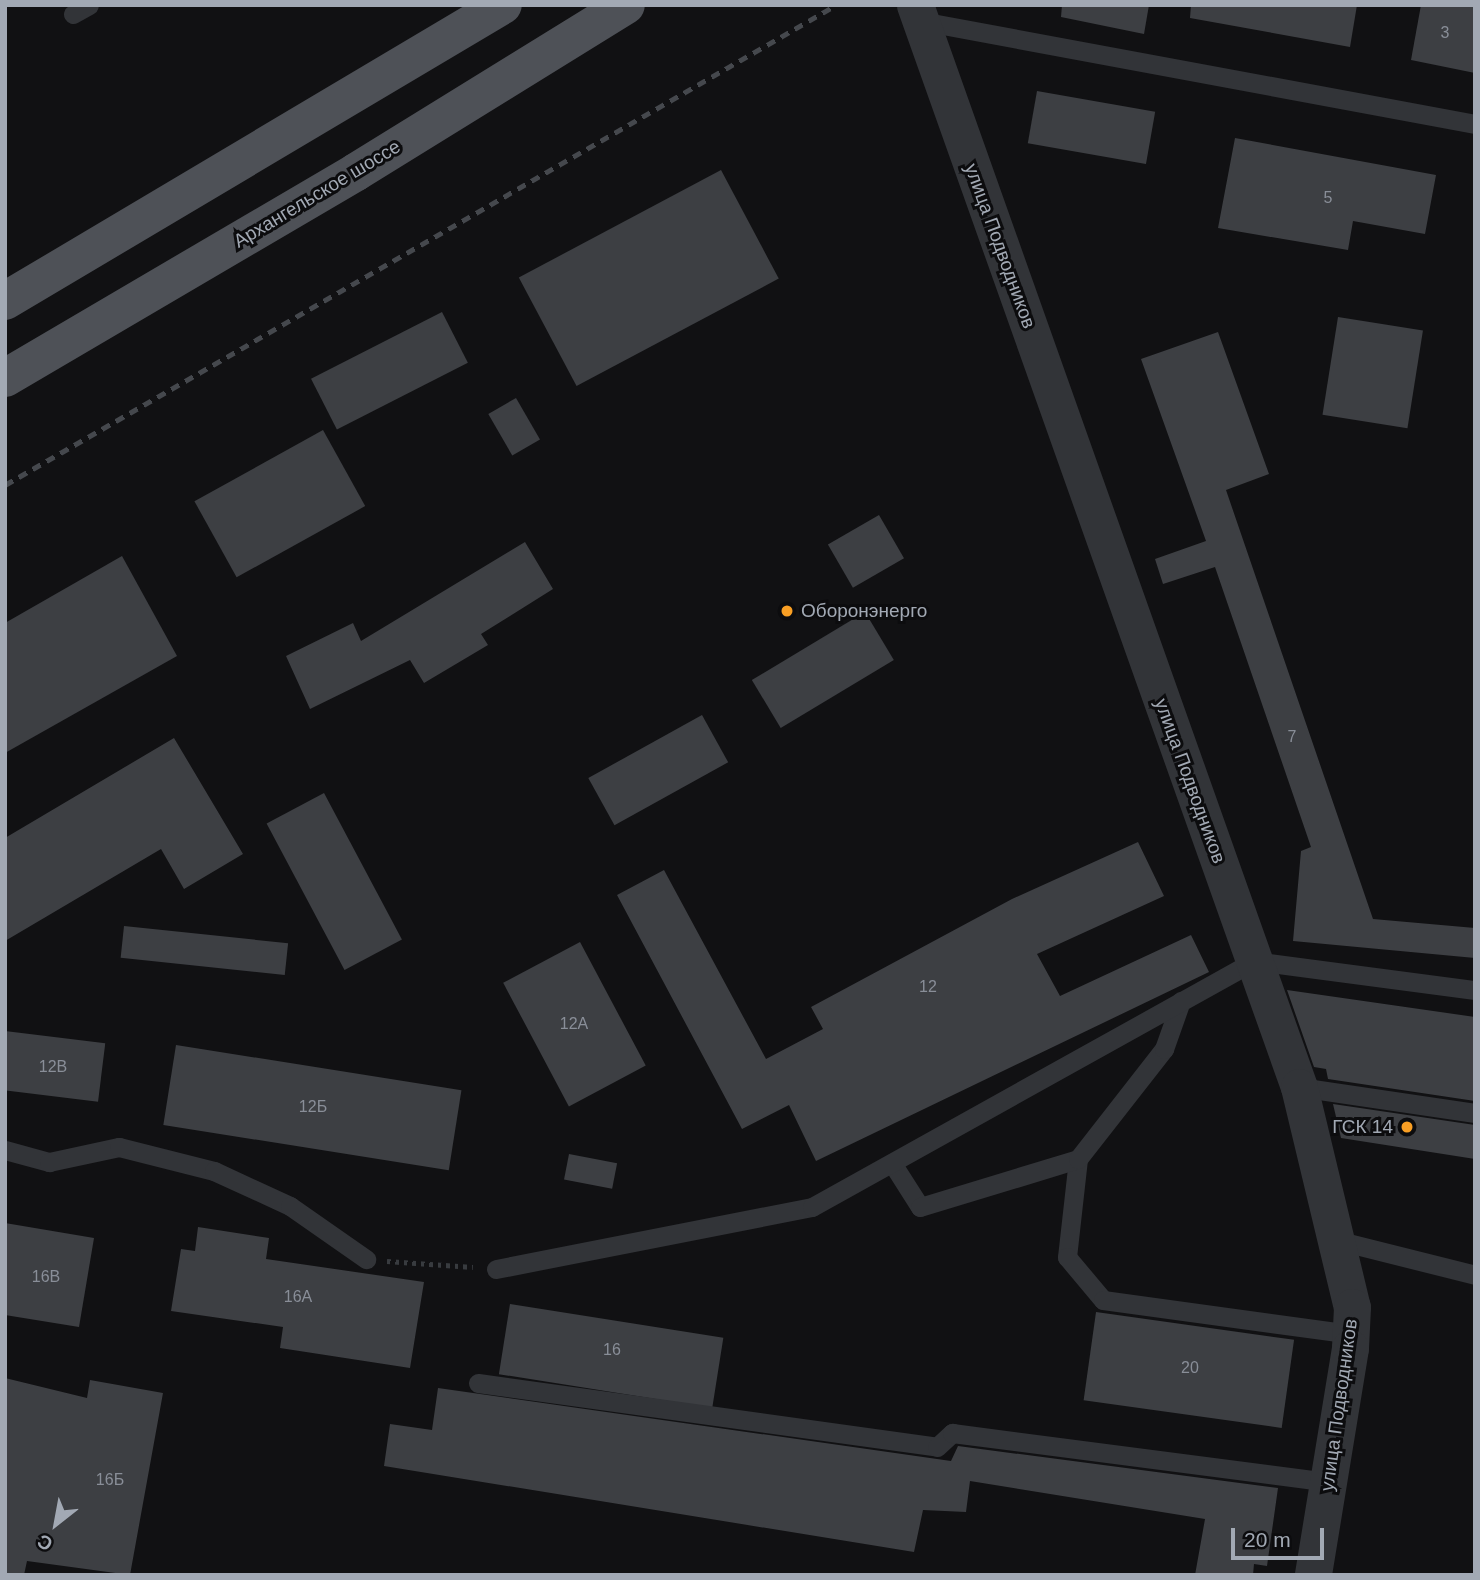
<!DOCTYPE html>
<html>
<head>
<meta charset="utf-8">
<style>
	body { margin:0 }
	#map { position:relative; width:1480px; height:1580px; overflow:hidden; background:#111113; font-family:Arial,sans-serif }
	div>[style] { position:absolute }
	.building>* { inset:0; background:#3d3f43; transform-origin:0 0 }
	.path>* { height:4.5px; margin-top:-2.25px; transform-origin:0; background:repeating-linear-gradient(90deg,#383b3f 0 3.5px,transparent 0 8.5px) }
	.service>* { height:19px; margin:-9.5px; padding:0 9.5px; transform-origin:9.5px; border-radius:9.5px; background:#323438 }
	.minor>* { height:37px; margin:-18.5px; padding:0 18.5px; transform-origin:18.5px; border-radius:18.5px; background:#323438 }
	.primary>* { height:38px; margin:-19px; padding:0 19px; transform-origin:19px; border-radius:19px; background:#4e5157 }
	.rail>* { height:5px; margin-top:-2.5px; transform-origin:0; background:repeating-linear-gradient(90deg,#45484d 0 9px,transparent 0 16px) }
	.dots>* { width:19px; height:19px; translate:-50% -50%; box-sizing:border-box; border:4px solid #0c0c0e; border-radius:50% }
	span { translate:-50% -50%; white-space:nowrap; text-align:center; line-height:1.15; -webkit-text-stroke:6px #0c0c0e; paint-order:stroke }
	.number-label { font-size:16px; color:#898e98 }
	.number-label span { -webkit-text-stroke-width:0 }
	.street-label { font-size:19px; color:#a2a9b4 }
	.poi-label { font-size:19px; color:#a2a9b4 }
	.left { translate:0 -50%; text-align:left }
	.right { translate:-100% -50%; text-align:right }
	.frame { position:absolute; inset:0; border:7px solid #a2a9b4; pointer-events:none }
	.north { position:absolute; left:21px; top:1489px; width:70px; height:70px; -webkit-text-stroke:5px #0c0c0e; paint-order:stroke; rotate:211deg; font-size:19px; font-weight:700; line-height:28px; text-align:center; color:#a2a9b4 }
	.north::after { content:''; display:block; margin:auto; width:24px; height:32px; background:#a2a9b4; clip-path:polygon(50% 0,100% 100%,50% 72%,0 100%) }
	.scale { position:absolute; left:1231px; top:1528px; width:93px; height:32px; box-sizing:border-box; border:4px solid #a2a9b4; border-top:0; padding-left:9px; font-size:21px; line-height:24px; white-space:nowrap; color:#a2a9b4; -webkit-text-stroke:5px #0c0c0e; paint-order:stroke }
</style>
</head>
<body>
<div id="map">
	<div class="building">
		<div style="clip-path:polygon(1062px 5px,1149px 5px,1144px 34px,1061px 17px)"></div>
		<div style="clip-path:polygon(1191px 5px,1357px 5px,1350px 47px,1190px 18px)"></div>
		<div style="clip-path:polygon(1421px 5px,1475px 5px,1475px 73px,1411px 60px)"></div>
		<div style="left:1037px;top:91px;width:120px;height:53px;rotate:10deg"></div>
		<div style="clip-path:polygon(1235px 138px,1436px 175px,1425px 234px,1353px 221px,1348px 250px,1218px 228px)"></div>
		<div style="left:721px;top:170px;width:123px;height:229px;rotate:62deg"></div>
		<div style="left:442px;top:312px;width:57px;height:147px;rotate:63deg"></div>
		<div style="left:1338px;top:317px;width:86px;height:99px;rotate:9deg"></div>
		<div style="clip-path:polygon(1218px 332px,1269px 474px,1226px 490px,1373px 919px,1475px 928px,1475px 958px,1293px 941px,1301px 851px,1311px 847px,1215px 567px,1163px 584px,1155px 559px,1206px 541px,1141px 359px)"></div>
		<div style="left:516px;top:398px;width:48px;height:32px;rotate:60deg"></div>
		<div style="left:323px;top:430px;width:87px;height:147px;rotate:61deg"></div>
		<div style="left:879px;top:515px;width:50px;height:59px;rotate:60deg"></div>
		<div style="clip-path:polygon(525px 542px,553px 589px,481px 634px,488px 645px,424px 683px,410px 660px,310px 709px,286px 656px,353px 623px,361px 641px)"></div>
		<div style="clip-path:polygon(122px 556px,177px 656px,5px 753px,5px 623px)"></div>
		<div style="left:865px;top:612px;width:56px;height:132px;rotate:59deg"></div>
		<div style="left:702px;top:715px;width:54px;height:130px;rotate:61deg"></div>
		<div style="clip-path:polygon(174px 738px,243px 854px,184px 889px,161px 849px,5px 941px,5px 838px)"></div>
		<div style="left:324px;top:793px;width:166px;height:65px;rotate:62deg"></div>
		<div style="clip-path:polygon(1138px 842px,1164px 896px,1037px 954px,1060px 996px,1191px 935px,1209px 972px,816px 1161px,789px 1105px,742px 1129px,617px 895px,664px 870px,766px 1059px,823px 1029px,811px 1007px,1012px 899px)"></div>
		<div style="left:124px;top:926px;width:165px;height:32px;rotate:6deg"></div>
		<div style="left:580px;top:942px;width:140px;height:87px;rotate:62deg"></div>
		<div style="clip-path:polygon(1287px 990px,1475px 1017px,1475px 1101px,1328px 1079px,1326px 1069px,1314px 1067px)"></div>
		<div style="left:5px;top:1031px;width:101px;height:59px;rotate:7deg"></div>
		<div style="left:176px;top:1045px;width:289px;height:81px;rotate:9deg"></div>
		<div style="clip-path:polygon(1333px 1104px,1475px 1125px,1475px 1159px,1341px 1138px)"></div>
		<div style="left:569px;top:1154px;width:49px;height:26px;rotate:11deg"></div>
		<div style="clip-path:polygon(5px 1223px,94px 1238px,79px 1327px,5px 1315px)"></div>
		<div style="clip-path:polygon(198px 1227px,269px 1238px,266px 1259px,424px 1282px,410px 1368px,280px 1348px,283px 1327px,171px 1311px,181px 1249px,195px 1251px)"></div>
		<div style="left:510px;top:1304px;width:216px;height:71px;rotate:9deg"></div>
		<div style="left:1096px;top:1312px;width:200px;height:89px;rotate:8deg"></div>
		<div style="clip-path:polygon(5px 1378px,87px 1398px,90px 1380px,163px 1393px,130px 1575px,27px 1561px,24px 1575px,5px 1575px)"></div>
		<div style="clip-path:polygon(438px 1388px,951px 1461px,958px 1446px,1278px 1488px,1267px 1566px,1254px 1564px,1253px 1575px,1195px 1575px,1205px 1519px,970px 1481px,966px 1512px,923px 1510px,914px 1552px,384px 1466px,390px 1424px,432px 1430px)"></div>
	</div>
	<div class="path">
		<div style="left:387px;top:1261px;width:86px;rotate:4deg"></div>
	</div>
	<div class="service">
		<div style="left:73px;top:14px;width:18px;rotate:-29deg"></div>
		<div style="left:921px;top:21px;width:563px;rotate:10.53deg"></div>
		<div style="left:1299px;top:1087px;width:178px;rotate:8.4deg"></div>
		<div style="left:5px;top:1150px;width:46px;rotate:15.3deg"></div>
		<div style="left:49px;top:1162px;width:72px;rotate:-12.1deg"></div>
		<div style="left:119px;top:1147px;width:98px;rotate:14.2deg"></div>
		<div style="left:214px;top:1171px;width:84px;rotate:24.7deg"></div>
		<div style="left:290px;top:1206px;width:93px;rotate:34.9deg"></div>
		<div style="left:1078px;top:1159px;width:99px;rotate:96.4deg"></div>
		<div style="left:1067px;top:1257px;width:56px;rotate:50.1deg"></div>
		<div style="left:1103px;top:1300px;width:250px;rotate:7.8deg"></div>
		<div style="left:892px;top:1163px;width:52px;rotate:57.5deg"></div>
		<div style="left:920px;top:1207px;width:165px;rotate:-16.9deg"></div>
		<div style="left:1078px;top:1159px;width:140px;rotate:-52deg"></div>
		<div style="left:1164px;top:1049px;width:51px;rotate:-70.5deg"></div>
		<div style="left:1336px;top:1240px;width:143px;rotate:14.1deg"></div>
		<div style="left:496px;top:1269px;width:322px;rotate:-11.1deg"></div>
		<div style="left:812px;top:1207px;width:506px;rotate:-29.1deg"></div>
		<div style="left:1254px;top:961px;width:223px;rotate:7.5deg"></div>
		<div style="left:478px;top:1383px;width:463px;rotate:7.9deg"></div>
		<div style="left:937px;top:1447px;width:21px;rotate:-43deg"></div>
		<div style="left:952px;top:1433px;width:379px;rotate:7.4deg"></div>
	</div>
	<div class="minor">
		<div style="left:915px;top:5px;width:1148px;rotate:70.46deg"></div>
		<div style="left:1299px;top:1087px;width:226px;rotate:76.5deg"></div>
		<div style="left:1352px;top:1307px;width:41px;rotate:92.8deg"></div>
		<div style="left:1350px;top:1348px;width:230px;rotate:99.3deg"></div>
	</div>
	<div class="primary">
		<div style="left:5px;top:301px;width:579px;rotate:-30.73deg"></div>
		<div style="left:5px;top:378px;width:407px;rotate:-30.4deg"></div>
		<div style="left:356px;top:172px;width:317px;rotate:-31.7deg"></div>
	</div>
	<div class="rail">
		<div style="left:5px;top:485px;width:960px;rotate:-30.01deg"></div>
	</div>
	<div class="dots">
		<div style="left:787px;top:611px;background:#f99f24"></div>
		<div style="left:1407px;top:1127px;background:#f99f24"></div>
	</div>
	<div class="number-label">
		<span style="left:1445px;top:33px">3</span>
		<span style="left:1328px;top:198px">5</span>
		<span style="left:1292px;top:737px">7</span>
		<span style="left:928px;top:987px">12</span>
		<span style="left:574px;top:1024px">12А</span>
		<span style="left:53px;top:1067px">12В</span>
		<span style="left:313px;top:1107px">12Б</span>
		<span style="left:46px;top:1277px">16В</span>
		<span style="left:298px;top:1297px">16А</span>
		<span style="left:612px;top:1350px">16</span>
		<span style="left:1190px;top:1368px">20</span>
		<span style="left:110px;top:1480px">16Б</span>
	</div>
	<div class="street-label">
		<span style="left:317px;top:194px;rotate:-31deg">Архангельское шоссе</span>
		<span style="left:1000px;top:246px;rotate:70deg">улица Подводников</span>
		<span style="left:1190px;top:781px;rotate:70deg">улица Подводников</span>
		<span style="left:1339px;top:1405px;rotate:-82deg">улица Подводников</span>
	</div>
	<div class="poi-label">
		<span class="left" style="left:801px;top:611px">Оборонэнерго</span>
		<span class="right" style="left:1393px;top:1127px">ГСК 14</span>
	</div>
	<div class="frame"></div>
	<div class="north">С</div>
	<div class="scale">20 m</div>
</div>
</body>
</html>
